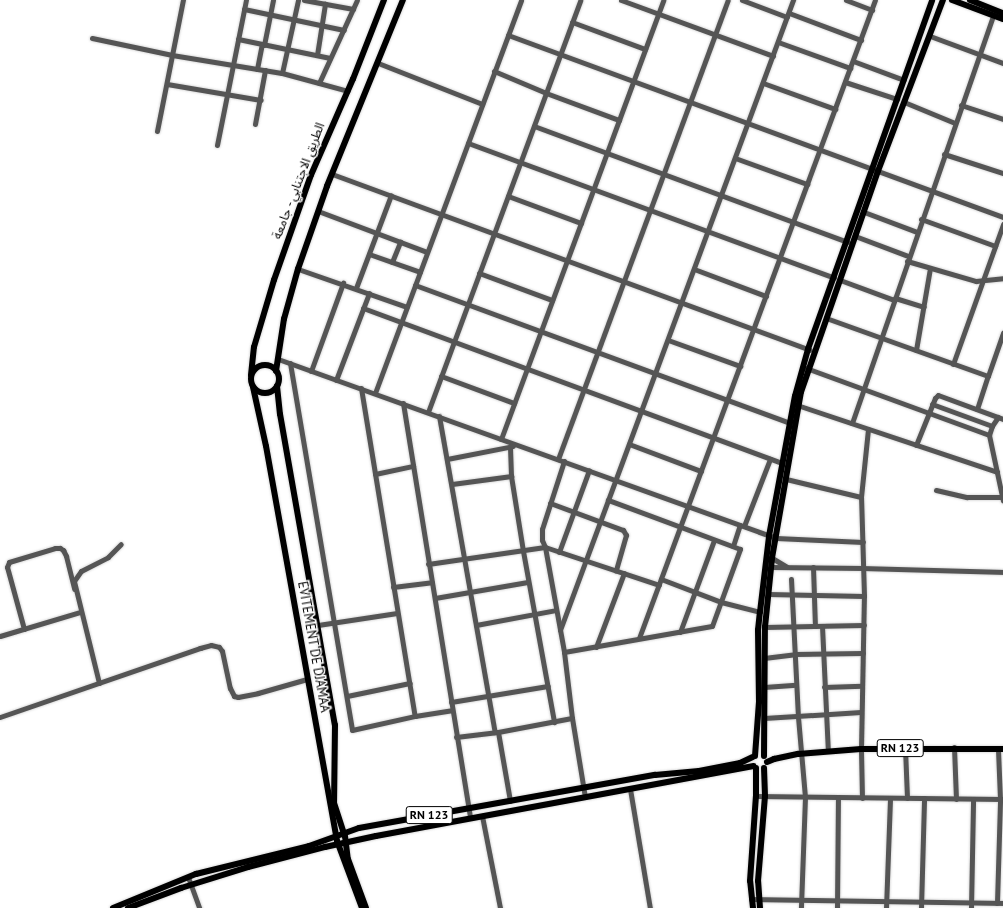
<!DOCTYPE html>
<html>
<head>
<meta charset="utf-8">
<style>
	body { margin:0 }
	#map { position:relative; width:1003px; height:908px; overflow:hidden; background:#fff; font-family:"PT Sans","Noto Sans Arabic",sans-serif }
	div>[style] { position:absolute }
	.roads { filter:drop-shadow(0 0 1px #dbdbdb) drop-shadow(0 0 1px #dbdbdb) }
	.minor>* { height:5px; margin:-2.5px; padding:0 2.5px; transform-origin:2.5px; border-radius:2.5px; background:#555 }
	.major>* { height:6px; margin:-3px; padding:0 3px; transform-origin:3px; border-radius:3px; background:#000 }
	.major>.ring { margin:-3px; padding:0; box-sizing:content-box; background:none; border:6px solid #000; border-radius:50% }
	span { translate:-50% -50%; white-space:nowrap; text-align:center; line-height:1.15; -webkit-text-stroke:3px #fff; paint-order:stroke }
	.shield-label span { padding:1px 3px; background:#fff; border:1px solid; border-radius:3px; -webkit-text-stroke-width:0 }
	.shield-label { font-size:12px; color:#000; font-weight:700 }
	.street-label { font-size:13px; color:#000 }
</style>
</head>
<body>
<div id="map">
	<div class="roads">
		<div class="minor">
			<div style="left:304px;top:0;width:50px;rotate:10.4deg"></div>
			<div style="left:621px;top:0;width:162px;rotate:20.2deg"></div>
			<div style="left:742px;top:0;width:48px;rotate:20.7deg"></div>
			<div style="left:846px;top:0;width:28px;rotate:21deg"></div>
			<div style="left:244px;top:9px;width:102px;rotate:11.9deg"></div>
			<div style="left:789px;top:13px;width:77px;rotate:20.6deg"></div>
			<div style="left:572px;top:22px;width:78px;rotate:20.3deg"></div>
			<div style="left:508px;top:35px;width:527px;rotate:20.19deg"></div>
			<div style="left:930px;top:36px;width:78px;rotate:20.3deg"></div>
			<div style="left:92px;top:38px;width:82px;rotate:12deg"></div>
			<div style="left:172px;top:55px;width:111px;rotate:9.3deg"></div>
			<div style="left:282px;top:73px;width:68px;rotate:15.3deg"></div>
			<div style="left:238px;top:39px;width:94px;rotate:11.7deg"></div>
			<div style="left:778px;top:42px;width:77px;rotate:19.9deg"></div>
			<div style="left:264px;top:45px;width:46px;rotate:-78.7deg"></div>
			<div style="left:317px;top:55px;width:52px;rotate:-81.1deg"></div>
			<div style="left:853px;top:61px;width:54px;rotate:20.4deg"></div>
			<div style="left:378px;top:63px;width:112px;rotate:21.5deg"></div>
			<div style="left:257px;top:69px;width:25px;rotate:-79deg"></div>
			<div style="left:494px;top:71px;width:56px;rotate:22.9deg"></div>
			<div style="left:546px;top:93px;width:78px;rotate:20.3deg"></div>
			<div style="left:282px;top:73px;width:75px;rotate:-77.6deg"></div>
			<div style="left:845px;top:82px;width:55px;rotate:18.1deg"></div>
			<div style="left:319px;top:83px;width:91px;rotate:-65.4deg"></div>
			<div style="left:763px;top:83px;width:77px;rotate:19.9deg"></div>
			<div style="left:167px;top:84px;width:95px;rotate:9.7deg"></div>
			<div style="left:904px;top:102px;width:55px;rotate:22.4deg"></div>
			<div style="left:961px;top:105px;width:44px;rotate:18.4deg"></div>
			<div style="left:255px;top:124px;width:55px;rotate:-79.5deg"></div>
			<div style="left:534px;top:126px;width:334px;rotate:20.3deg"></div>
			<div style="left:157px;top:131px;width:134px;rotate:-78.8deg"></div>
			<div style="left:468px;top:143px;width:390px;rotate:20.2deg"></div>
			<div style="left:217px;top:145px;width:148px;rotate:-78.7deg"></div>
			<div style="left:944px;top:154px;width:62px;rotate:17.9deg"></div>
			<div style="left:735px;top:158px;width:77px;rotate:19.9deg"></div>
			<div style="left:332px;top:174px;width:509px;rotate:20.21deg"></div>
			<div style="left:508px;top:196px;width:78px;rotate:20.3deg"></div>
			<div style="left:318px;top:211px;width:116px;rotate:20.6deg"></div>
			<div style="left:864px;top:212px;width:57px;rotate:20.7deg"></div>
			<div style="left:921px;top:219px;width:79px;rotate:20deg"></div>
			<div style="left:855px;top:236px;width:57px;rotate:20.7deg"></div>
			<div style="left:369px;top:254px;width:54px;rotate:19.4deg"></div>
			<div style="left:907px;top:261px;width:72px;rotate:16.2deg"></div>
			<div style="left:976px;top:281px;width:27px;rotate:-6deg"></div>
			<div style="left:392px;top:262px;width:22px;rotate:-68deg"></div>
			<div style="left:298px;top:269px;width:115px;rotate:19.2deg"></div>
			<div style="left:694px;top:269px;width:77px;rotate:20.6deg"></div>
			<div style="left:479px;top:273px;width:78px;rotate:20.3deg"></div>
			<div style="left:840px;top:280px;width:58px;rotate:20.3deg"></div>
			<div style="left:415px;top:285px;width:400px;rotate:20.2deg"></div>
			<div style="left:356px;top:288px;width:99px;rotate:-69.4deg"></div>
			<div style="left:895px;top:298px;width:30px;rotate:17deg"></div>
			<div style="left:363px;top:308px;width:447px;rotate:20.3deg"></div>
			<div style="left:826px;top:318px;width:172px;rotate:19.7deg"></div>
			<div style="left:988px;top:376px;width:46px;rotate:-70.8deg"></div>
			<div style="left:668px;top:340px;width:77px;rotate:19.9deg"></div>
			<div style="left:916px;top:350px;width:83px;rotate:-80.3deg"></div>
			<div style="left:278px;top:359px;width:529px;rotate:19.77deg"></div>
			<div style="left:776px;top:538px;width:87px;rotate:2.6deg"></div>
			<div style="left:290px;top:363px;width:372px;rotate:80.4deg"></div>
			<div style="left:352px;top:730px;width:65px;rotate:-12.5deg"></div>
			<div style="left:415px;top:716px;width:37px;rotate:-9deg"></div>
			<div style="left:953px;top:364px;width:149px;rotate:-70.3deg"></div>
			<div style="left:806px;top:368px;width:195px;rotate:20.1deg"></div>
			<div style="left:311px;top:371px;width:94px;rotate:-70deg"></div>
			<div style="left:441px;top:376px;width:78px;rotate:20.3deg"></div>
			<div style="left:336px;top:380px;width:93px;rotate:-69.2deg"></div>
			<div style="left:361px;top:388px;width:332px;rotate:80.7deg"></div>
			<div style="left:375px;top:393px;width:419px;rotate:-69.6deg"></div>
			<div style="left:403px;top:403px;width:420px;rotate:80.8deg"></div>
			<div style="left:932px;top:404px;width:64px;rotate:20.1deg"></div>
			<div style="left:797px;top:405px;width:211px;rotate:18.5deg"></div>
			<div style="left:977px;top:409px;width:35px;rotate:-72deg"></div>
			<div style="left:428px;top:412px;width:439px;rotate:-69.7deg"></div>
			<div style="left:439px;top:416px;width:321px;rotate:80deg"></div>
			<div style="left:998px;top:417px;width:11px;rotate:124deg"></div>
			<div style="left:992px;top:426px;width:9px;rotate:108deg"></div>
			<div style="left:989px;top:435px;width:67px;rotate:78deg"></div>
			<div style="left:852px;top:423px;width:431px;rotate:-70.9deg"></div>
			<div style="left:501px;top:439px;width:468px;rotate:-69.7deg"></div>
			<div style="left:629px;top:444px;width:77px;rotate:20.6deg"></div>
			<div style="left:916px;top:445px;width:51px;rotate:-68deg"></div>
			<div style="left:935px;top:398px;width:4px;rotate:-45deg"></div>
			<div style="left:938px;top:395px;width:69px;rotate:20.3deg"></div>
			<div style="left:510px;top:447px;width:29px;rotate:88deg"></div>
			<div style="left:511px;top:476px;width:76px;rotate:80.9deg"></div>
			<div style="left:523px;top:551px;width:174px;rotate:79.7deg"></div>
			<div style="left:447px;top:459px;width:67px;rotate:-11.1deg"></div>
			<div style="left:558px;top:459px;width:489px;rotate:-69.7deg"></div>
			<div style="left:564px;top:461px;width:71px;rotate:107.9deg"></div>
			<div style="left:542px;top:529px;width:11px;rotate:90deg"></div>
			<div style="left:542px;top:540px;width:8px;rotate:67deg"></div>
			<div style="left:545px;top:547px;width:120px;rotate:18.4deg"></div>
			<div style="left:375px;top:474px;width:39px;rotate:-12deg"></div>
			<div style="left:786px;top:479px;width:77px;rotate:13.5deg"></div>
			<div style="left:452px;top:484px;width:60px;rotate:-7.7deg"></div>
			<div style="left:936px;top:490px;width:32px;rotate:13deg"></div>
			<div style="left:967px;top:497px;width:35px"></div>
			<div style="left:550px;top:503px;width:78px;rotate:20.3deg"></div>
			<div style="left:623px;top:530px;width:6px;rotate:59deg"></div>
			<div style="left:626px;top:535px;width:37px;rotate:106deg"></div>
			<div style="left:744px;top:526px;width:72px;rotate:-68.8deg"></div>
			<div style="left:733px;top:546px;width:22px;rotate:-72deg"></div>
			<div style="left:559px;top:552px;width:87px;rotate:-69.9deg"></div>
			<div style="left:772px;top:558px;width:17px;rotate:31deg"></div>
			<div style="left:428px;top:564px;width:118px;rotate:-8.3deg"></div>
			<div style="left:545px;top:547px;width:107px;rotate:79.7deg"></div>
			<div style="left:564px;top:652px;width:66px;rotate:83.1deg"></div>
			<div style="left:572px;top:718px;width:80px;rotate:80.7deg"></div>
			<div style="left:771px;top:567px;width:93px;rotate:0.6deg"></div>
			<div style="left:864px;top:568px;width:139px;rotate:1.6deg"></div>
			<div style="left:813px;top:567px;width:59px;rotate:88.1deg"></div>
			<div style="left:661px;top:579px;width:64px;rotate:21deg"></div>
			<div style="left:721px;top:602px;width:40px;rotate:14.4deg"></div>
			<div style="left:791px;top:579px;width:138px;rotate:87.1deg"></div>
			<div style="left:798px;top:717px;width:80px;rotate:85deg"></div>
			<div style="left:805px;top:797px;width:111px;rotate:92.1deg"></div>
			<div style="left:393px;top:587px;width:39px;rotate:-7deg"></div>
			<div style="left:768px;top:594px;width:96px;rotate:1.2deg"></div>
			<div style="left:435px;top:598px;width:94px;rotate:-9.8deg"></div>
			<div style="left:318px;top:625px;width:80px;rotate:-8.6deg"></div>
			<div style="left:476px;top:625px;width:81px;rotate:-10.6deg"></div>
			<div style="left:822px;top:626px;width:125px;rotate:87.3deg"></div>
			<div style="left:765px;top:627px;width:99px;rotate:-1.2deg"></div>
			<div style="left:24px;top:629px;width:64px;rotate:-105.3deg"></div>
			<div style="left:7px;top:567px;width:5px;rotate:-68deg"></div>
			<div style="left:9px;top:562px;width:48px;rotate:-16.9deg"></div>
			<div style="left:55px;top:548px;width:5px"></div>
			<div style="left:60px;top:548px;width:4px;rotate:34deg"></div>
			<div style="left:63px;top:550px;width:7px;rotate:63deg"></div>
			<div style="left:66px;top:556px;width:34px;rotate:76deg"></div>
			<div style="left:560px;top:630px;width:672px;rotate:-69.7deg"></div>
			<div style="left:680px;top:632px;width:98px;rotate:-69.7deg"></div>
			<div style="left:0;top:636px;width:84px;rotate:-16.7deg"></div>
			<div style="left:639px;top:638px;width:680px;rotate:-69.7deg"></div>
			<div style="left:596px;top:647px;width:79px;rotate:-69.3deg"></div>
			<div style="left:564px;top:652px;width:150px;rotate:-10deg"></div>
			<div style="left:712px;top:626px;width:82px;rotate:-70deg"></div>
			<div style="left:740px;top:549px;width:141px;rotate:-159.6deg"></div>
			<div style="left:764px;top:658px;width:31px;rotate:-7deg"></div>
			<div style="left:795px;top:654px;width:68px;rotate:-0.8deg"></div>
			<div style="left:99px;top:683px;width:105px;rotate:-103.8deg"></div>
			<div style="left:74px;top:581px;width:12px;rotate:-55deg"></div>
			<div style="left:81px;top:571px;width:30px;rotate:-27deg"></div>
			<div style="left:108px;top:557px;width:18px;rotate:-45deg"></div>
			<div style="left:764px;top:687px;width:32px;rotate:-4deg"></div>
			<div style="left:824px;top:687px;width:38px;rotate:-2deg"></div>
			<div style="left:347px;top:696px;width:64px;rotate:-11.7deg"></div>
			<div style="left:451px;top:702px;width:98px;rotate:-9.4deg"></div>
			<div style="left:0;top:717px;width:212px;rotate:-19deg"></div>
			<div style="left:200px;top:648px;width:11px;rotate:-15deg"></div>
			<div style="left:211px;top:645px;width:8px;rotate:14deg"></div>
			<div style="left:219px;top:647px;width:5px;rotate:53deg"></div>
			<div style="left:222px;top:651px;width:38px;rotate:78deg"></div>
			<div style="left:230px;top:688px;width:9px;rotate:63deg"></div>
			<div style="left:234px;top:696px;width:4px;rotate:14deg"></div>
			<div style="left:238px;top:697px;width:20px;rotate:-11deg"></div>
			<div style="left:258px;top:693px;width:51px;rotate:-15.9deg"></div>
			<div style="left:764px;top:718px;width:97px;rotate:-3.5deg"></div>
			<div style="left:498px;top:732px;width:70px;rotate:80.1deg"></div>
			<div style="left:456px;top:737px;width:42px;rotate:-6.8deg"></div>
			<div style="left:498px;top:732px;width:75px;rotate:-10.7deg"></div>
			<div style="left:954px;top:747px;width:52px;rotate:87.8deg"></div>
			<div style="left:905px;top:748px;width:50px;rotate:87.7deg"></div>
			<div style="left:630px;top:789px;width:121px;rotate:80.5deg"></div>
			<div style="left:756px;top:796px;width:247px;rotate:0.7deg"></div>
			<div style="left:862px;top:798px;width:49px;rotate:-91.2deg"></div>
			<div style="left:861px;top:749px;width:153px;rotate:-88.9deg"></div>
			<div style="left:864px;top:596px;width:99px;rotate:-91.7deg"></div>
			<div style="left:861px;top:497px;width:68px;rotate:-84.1deg"></div>
			<div style="left:482px;top:816px;width:94px;rotate:78.9deg"></div>
			<div style="left:188px;top:877px;width:33px;rotate:70deg"></div>
			<div style="left:751px;top:899px;width:252px;rotate:0.9deg"></div>
			<div style="left:997px;top:903px;width:104px;rotate:-88.3deg"></div>
			<div style="left:1000px;top:799px;width:50px;rotate:-92.3deg"></div>
			<div style="left:837px;top:908px;width:111px;rotate:-89.5deg"></div>
			<div style="left:886px;top:908px;width:110px;rotate:-87.9deg"></div>
			<div style="left:921px;top:908px;width:110px;rotate:-88.4deg"></div>
			<div style="left:971px;top:908px;width:109px;rotate:-88.9deg"></div>
		</div>
		<div class="major">
			<div style="left:952px;top:0;width:54px;rotate:20.4deg"></div>
			<div style="left:970px;top:0;width:35px;rotate:22deg"></div>
			<div class="ring" style="left:251px;top:365px;width:22px;height:22px"></div>
			<div style="left:276px;top:371px;width:53px;rotate:-81.3deg"></div>
			<div style="left:284px;top:319px;width:52px;rotate:-74.4deg"></div>
			<div style="left:298px;top:269px;width:88px;rotate:-70.7deg"></div>
			<div style="left:327px;top:186px;width:201px;rotate:-67.8deg"></div>
			<div style="left:251px;top:375px;width:28px;rotate:-84deg"></div>
			<div style="left:254px;top:347px;width:70px;rotate:-73.4deg"></div>
			<div style="left:274px;top:280px;width:111px;rotate:-70.6deg"></div>
			<div style="left:311px;top:175px;width:105px;rotate:-66.4deg"></div>
			<div style="left:353px;top:79px;width:85px;rotate:-68.6deg"></div>
			<div style="left:277px;top:386px;width:28px;rotate:84deg"></div>
			<div style="left:280px;top:414px;width:316px;rotate:80deg"></div>
			<div style="left:335px;top:725px;width:78px;rotate:90.7deg"></div>
			<div style="left:334px;top:803px;width:35px;rotate:72deg"></div>
			<div style="left:345px;top:836px;width:23px;rotate:83deg"></div>
			<div style="left:348px;top:859px;width:52px;rotate:69.8deg"></div>
			<div style="left:253px;top:387px;width:60px;rotate:77.6deg"></div>
			<div style="left:266px;top:446px;width:401px;rotate:79.8deg"></div>
			<div style="left:337px;top:841px;width:72px;rotate:69.5deg"></div>
			<div style="left:755px;top:756px;width:54px;rotate:-85.8deg"></div>
			<div style="left:759px;top:702px;width:72px;rotate:-90.8deg"></div>
			<div style="left:758px;top:630px;width:18px;rotate:-84deg"></div>
			<div style="left:760px;top:612px;width:77px;rotate:-83.2deg"></div>
			<div style="left:769px;top:536px;width:142px;rotate:-79.5deg"></div>
			<div style="left:795px;top:396px;width:49px;rotate:-74.5deg"></div>
			<div style="left:808px;top:349px;width:370px;rotate:-70.4deg"></div>
			<div style="left:764px;top:756px;width:129px;rotate:-89.6deg"></div>
			<div style="left:765px;top:627px;width:69px;rotate:-84.2deg"></div>
			<div style="left:772px;top:558px;width:169px;rotate:-80.1deg"></div>
			<div style="left:801px;top:392px;width:234px;rotate:-70.8deg"></div>
			<div style="left:878px;top:171px;width:183px;rotate:-69.2deg"></div>
			<div style="left:767px;top:762px;width:8px;rotate:-23deg"></div>
			<div style="left:774px;top:759px;width:25px;rotate:-12deg"></div>
			<div style="left:798px;top:754px;width:63px;rotate:-4.5deg"></div>
			<div style="left:861px;top:749px;width:142px"></div>
			<div style="left:113px;top:908px;width:90px;rotate:-22.3deg"></div>
			<div style="left:196px;top:874px;width:116px;rotate:-13.9deg"></div>
			<div style="left:309px;top:846px;width:53px;rotate:-19.8deg"></div>
			<div style="left:359px;top:828px;width:301px;rotate:-10.2deg"></div>
			<div style="left:655px;top:775px;width:44px;rotate:-5.2deg"></div>
			<div style="left:699px;top:771px;width:42px;rotate:-11deg"></div>
			<div style="left:740px;top:763px;width:14px;rotate:-25deg"></div>
			<div style="left:128px;top:908px;width:57px;rotate:-20.7deg"></div>
			<div style="left:181px;top:888px;width:70px;rotate:-17.4deg"></div>
			<div style="left:248px;top:867px;width:80px;rotate:-14.6deg"></div>
			<div style="left:325px;top:847px;width:52px;rotate:-12.2deg"></div>
			<div style="left:376px;top:836px;width:384px;rotate:-10.5deg"></div>
			<div style="left:753px;top:908px;width:27px;rotate:-96deg"></div>
			<div style="left:750px;top:881px;width:85px;rotate:-86deg"></div>
			<div style="left:756px;top:796px;width:28px;rotate:-90deg"></div>
			<div style="left:760px;top:908px;width:27px;rotate:-94deg"></div>
			<div style="left:758px;top:881px;width:85px;rotate:-85.3deg"></div>
			<div style="left:765px;top:796px;width:28px;rotate:-92deg"></div>
		</div>
	</div>
	<div class="shield-label">
		<span style="left:900px;top:748px">RN 123</span>
		<span style="left:429px;top:815px">RN 123</span>
	</div>
	<div class="street-label">
		<span style="left:299px;top:181px;rotate:-69deg">الطريق الاجتنابي - جامعة</span>
		<span style="left:313px;top:647px;rotate:80deg">EVITEMENT DE DJAMAA</span>
	</div>
</div>
</body>
</html>
